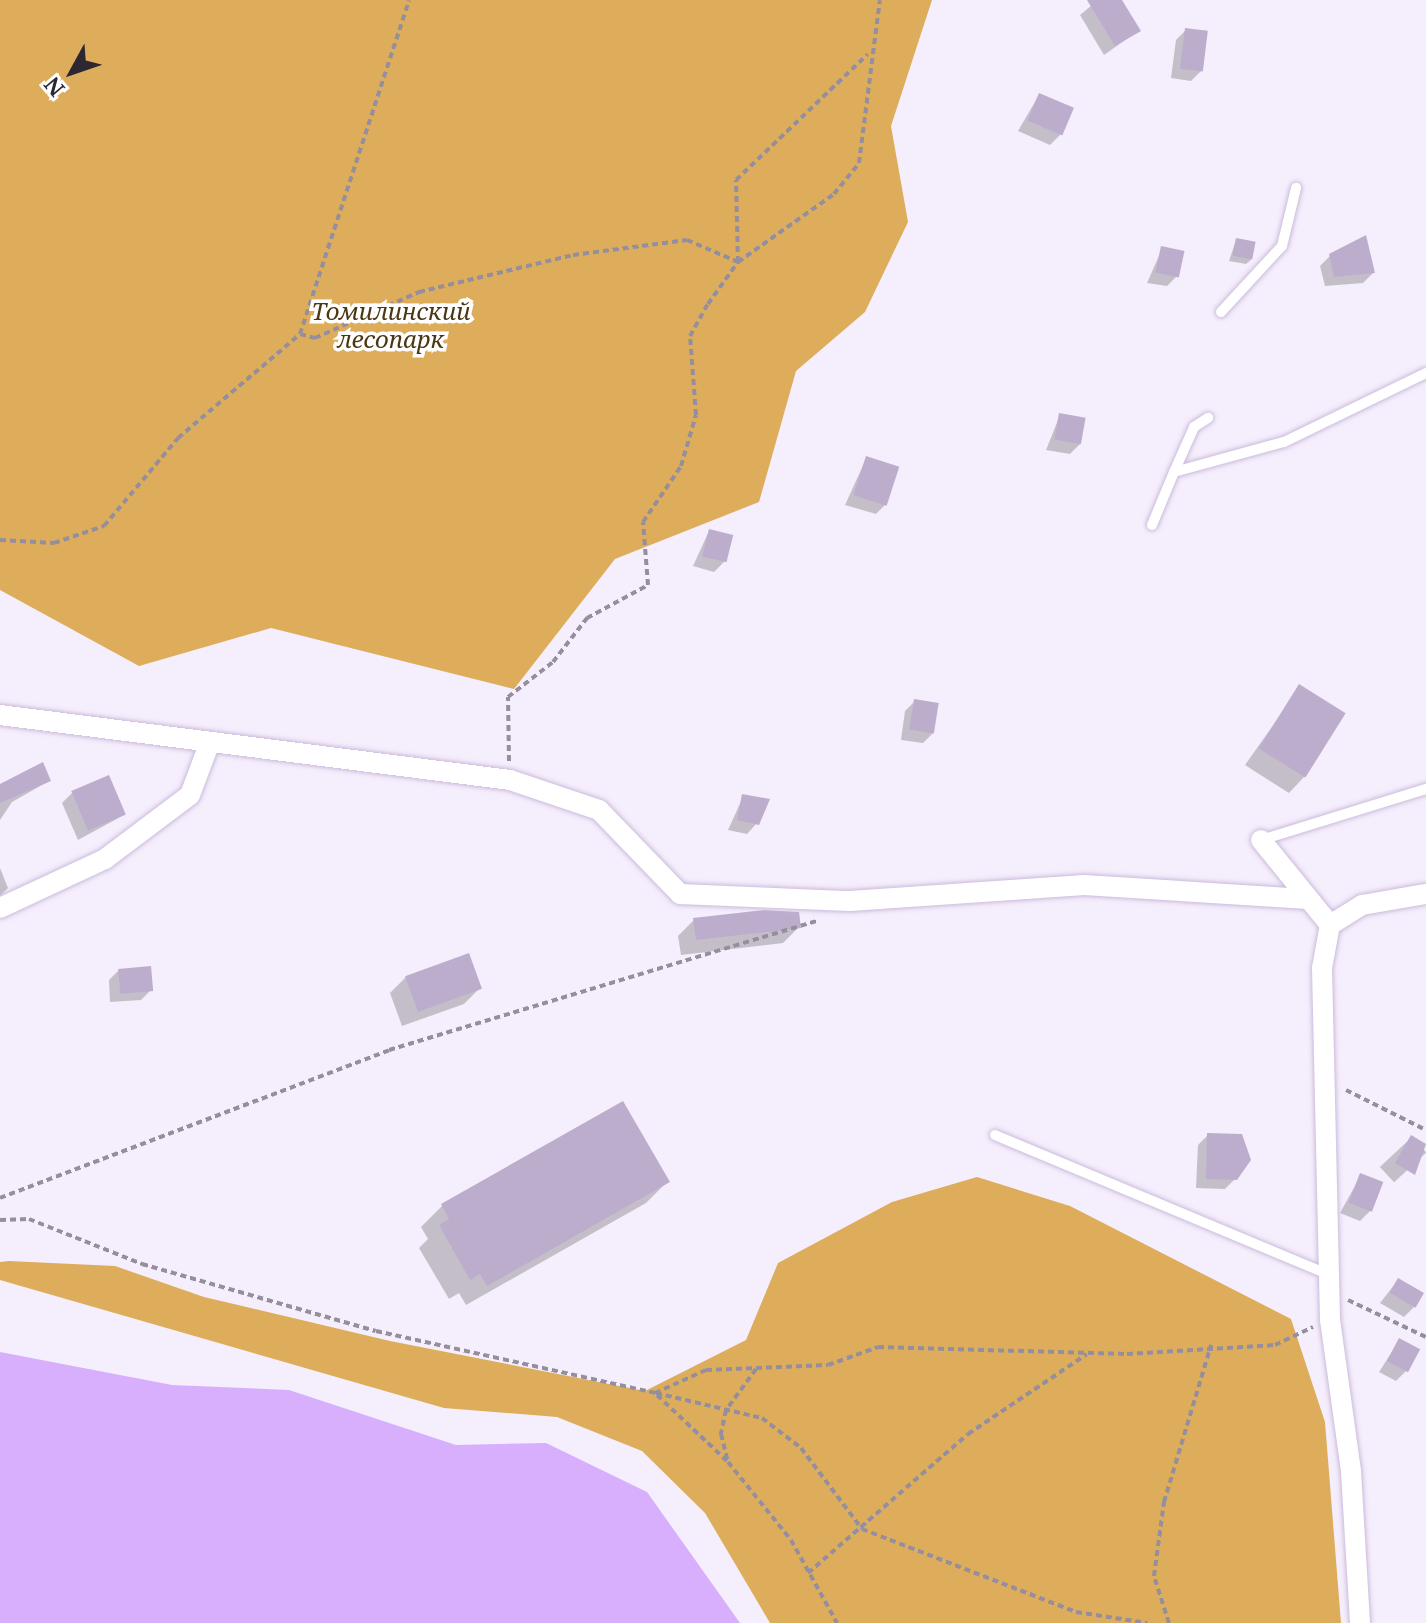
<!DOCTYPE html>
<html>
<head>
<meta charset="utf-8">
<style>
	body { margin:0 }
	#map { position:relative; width:1426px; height:1623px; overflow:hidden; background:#f5eefc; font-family:"Noto Serif",serif }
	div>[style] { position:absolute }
	.forest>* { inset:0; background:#ddad5b }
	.water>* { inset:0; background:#d7affd }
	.shadow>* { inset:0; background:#0003; transform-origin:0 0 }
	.building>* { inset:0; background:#bdadcd; transform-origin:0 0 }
	.path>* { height:4px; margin-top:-2px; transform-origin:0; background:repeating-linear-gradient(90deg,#958e9c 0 6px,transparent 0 10px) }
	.roads { filter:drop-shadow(0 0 2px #cbbbdc) drop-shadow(0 0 2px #cbbbdc) }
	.lane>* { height:10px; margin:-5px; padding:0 5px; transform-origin:5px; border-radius:5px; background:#fff }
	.street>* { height:20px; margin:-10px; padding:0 10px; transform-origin:10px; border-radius:10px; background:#fff }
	span { translate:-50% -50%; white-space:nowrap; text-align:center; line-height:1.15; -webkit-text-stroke:7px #fff; paint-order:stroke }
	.park-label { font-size:24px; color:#4b3714; font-style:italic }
	.north { position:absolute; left:32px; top:32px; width:80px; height:80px; -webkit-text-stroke:6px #fff; paint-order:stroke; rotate:230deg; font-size:22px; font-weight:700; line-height:32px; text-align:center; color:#2d2734 }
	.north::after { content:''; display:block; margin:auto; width:28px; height:36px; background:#2d2734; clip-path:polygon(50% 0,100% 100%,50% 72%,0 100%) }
</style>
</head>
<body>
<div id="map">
	<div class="forest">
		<div style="clip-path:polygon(0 0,932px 0,891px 126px,908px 222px,865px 312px,796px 371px,759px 502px,615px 559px,514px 689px,271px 628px,139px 666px,0 590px)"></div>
		<div style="clip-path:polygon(977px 1177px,1070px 1206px,1291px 1319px,1325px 1422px,1341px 1623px,770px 1623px,705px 1513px,642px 1451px,557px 1417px,444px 1408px,0 1280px,0 1262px,9px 1261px,115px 1266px,204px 1297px,390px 1341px,645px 1391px,746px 1340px,778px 1263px,892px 1202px)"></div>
	</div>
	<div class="water">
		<div style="clip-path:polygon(0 1352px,172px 1385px,289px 1390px,456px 1445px,546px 1443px,647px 1492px,740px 1623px,0 1623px)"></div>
	</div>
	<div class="shadow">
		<div style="clip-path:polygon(1098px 0,1120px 0,1138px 31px,1104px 55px,1080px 15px)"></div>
		<div style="clip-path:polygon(1186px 30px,1201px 71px,1191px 81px,1171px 78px,1176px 40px)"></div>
		<div style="clip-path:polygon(1039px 95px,1060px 135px,1050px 145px,1018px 131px)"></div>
		<div style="clip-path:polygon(1236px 240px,1251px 260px,1246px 264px,1229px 261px)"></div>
		<div style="clip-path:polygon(1162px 249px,1177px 276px,1167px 286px,1147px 283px)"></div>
		<div style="clip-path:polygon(1330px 256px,1373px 273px,1363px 283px,1325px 286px,1320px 266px)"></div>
		<div style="clip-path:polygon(1060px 415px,1080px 444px,1070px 454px,1046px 450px)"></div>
		<div style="clip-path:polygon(866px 459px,886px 504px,876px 514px,845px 505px)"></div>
		<div style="clip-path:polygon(709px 531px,724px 562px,714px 572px,693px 566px)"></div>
		<div style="clip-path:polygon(1300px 687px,1304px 777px,1289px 793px,1245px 765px)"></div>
		<div style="clip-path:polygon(915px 701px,933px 733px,923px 743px,901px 740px,905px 711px)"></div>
		<div style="clip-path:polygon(49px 781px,12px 802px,0 820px,0 787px)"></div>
		<div style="clip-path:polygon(72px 793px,124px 815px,78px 840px,62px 803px)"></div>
		<div style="clip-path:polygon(743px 797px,757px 823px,747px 834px,728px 830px)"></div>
		<div style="clip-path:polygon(0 868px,8px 888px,0 896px)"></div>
		<div style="clip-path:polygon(694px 920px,799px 927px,783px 943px,681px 955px,678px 936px)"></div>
		<div style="clip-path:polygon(119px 970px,151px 990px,141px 1000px,110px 1002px,109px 980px)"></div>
		<div style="clip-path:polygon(406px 977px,480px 988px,464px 1004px,402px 1026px,390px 993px)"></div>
		<div style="clip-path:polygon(623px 1104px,667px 1182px,646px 1203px,466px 1305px,459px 1293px,449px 1299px,419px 1248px,428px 1239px,421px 1227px,442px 1206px)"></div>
		<div style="clip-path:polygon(1208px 1135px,1235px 1179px,1225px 1189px,1196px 1188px,1198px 1145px)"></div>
		<div style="left:1412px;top:1137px;width:21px;height:44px;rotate:47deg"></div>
		<div style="clip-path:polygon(1361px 1175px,1370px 1211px,1360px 1221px,1340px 1213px)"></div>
		<div style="clip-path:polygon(1398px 1280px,1414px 1307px,1404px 1317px,1380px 1303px)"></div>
		<div style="clip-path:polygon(1399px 1341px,1406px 1371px,1396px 1381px,1379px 1372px)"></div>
	</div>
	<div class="building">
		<div style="clip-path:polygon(1087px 0,1122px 0,1141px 31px,1115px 46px)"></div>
		<div style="left:1185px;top:28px;width:23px;height:41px;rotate:7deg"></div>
		<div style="left:1039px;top:93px;width:38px;height:30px;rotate:23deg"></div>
		<div style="clip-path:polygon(1366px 235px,1375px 273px,1334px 277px,1329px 254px)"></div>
		<div style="left:1236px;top:238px;width:20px;height:18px;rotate:11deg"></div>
		<div style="left:1161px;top:246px;width:24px;height:27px;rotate:12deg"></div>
		<div style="left:1059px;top:413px;width:27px;height:27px;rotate:10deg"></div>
		<div style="left:866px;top:456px;width:35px;height:41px;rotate:18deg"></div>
		<div style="left:709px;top:529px;width:25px;height:28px;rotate:14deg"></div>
		<div style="left:1299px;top:684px;width:55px;height:76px;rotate:32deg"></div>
		<div style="left:914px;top:699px;width:25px;height:31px;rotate:9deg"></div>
		<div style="clip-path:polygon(43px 762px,51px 781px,0 803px,0 784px)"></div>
		<div style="left:109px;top:775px;width:43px;height:41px;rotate:67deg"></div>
		<div style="clip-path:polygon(742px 794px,770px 799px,759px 825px,737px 820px)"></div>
		<div style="clip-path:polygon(764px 910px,799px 912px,801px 928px,696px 940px,693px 918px)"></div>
		<div style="left:469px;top:953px;width:38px;height:68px;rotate:70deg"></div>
		<div style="left:151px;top:966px;width:25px;height:33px;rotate:85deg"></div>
		<div style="clip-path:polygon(623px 1101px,670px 1182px,487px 1286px,480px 1274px,470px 1280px,439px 1225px,449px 1219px,441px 1204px)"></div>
		<div style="clip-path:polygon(1207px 1133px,1242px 1134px,1251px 1160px,1237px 1180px,1206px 1179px)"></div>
		<div style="clip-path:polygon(1411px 1135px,1426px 1144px,1415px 1175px,1395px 1163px)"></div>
		<div style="left:1360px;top:1173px;width:25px;height:32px;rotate:21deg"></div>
		<div style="left:1398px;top:1278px;width:30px;height:17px;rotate:30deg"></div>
		<div style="left:1399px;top:1338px;width:24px;height:26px;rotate:28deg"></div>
	</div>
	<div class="path">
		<div style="left:300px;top:334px;width:16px;rotate:15deg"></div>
		<div style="left:315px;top:338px;width:114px;rotate:-23.9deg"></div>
		<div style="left:419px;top:292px;width:158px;rotate:-13.5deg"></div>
		<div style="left:573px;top:255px;width:115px;rotate:-7.5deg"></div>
		<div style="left:687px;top:240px;width:56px;rotate:23.3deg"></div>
		<div style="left:738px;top:262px;width:82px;rotate:-91.4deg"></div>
		<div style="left:736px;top:180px;width:182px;rotate:-43.7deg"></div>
		<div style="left:0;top:540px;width:54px;rotate:3.2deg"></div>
		<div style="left:54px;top:543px;width:53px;rotate:-18.8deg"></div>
		<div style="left:104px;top:526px;width:115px;rotate:-49.9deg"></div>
		<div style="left:178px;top:438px;width:160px;rotate:-40.4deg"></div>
		<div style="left:300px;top:334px;width:351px;rotate:-71.9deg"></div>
		<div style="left:509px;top:761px;width:64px;rotate:-90.9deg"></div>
		<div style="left:508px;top:697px;width:57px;rotate:-37.9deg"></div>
		<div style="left:553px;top:662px;width:56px;rotate:-52.3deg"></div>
		<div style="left:587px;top:618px;width:69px;rotate:-28.4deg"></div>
		<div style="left:648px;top:585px;width:63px;rotate:-94.5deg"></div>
		<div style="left:643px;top:522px;width:68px;rotate:-55.8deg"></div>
		<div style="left:681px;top:466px;width:53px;rotate:-73.6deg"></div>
		<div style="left:696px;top:415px;width:79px;rotate:-94.3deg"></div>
		<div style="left:690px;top:336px;width:37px;rotate:-61deg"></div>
		<div style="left:708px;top:304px;width:52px;rotate:-54.5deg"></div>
		<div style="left:738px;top:262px;width:118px;rotate:-35.3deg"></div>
		<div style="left:834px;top:194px;width:40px;rotate:-51deg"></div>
		<div style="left:859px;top:163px;width:164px;rotate:-82.7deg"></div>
		<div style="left:1346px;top:1090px;width:89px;rotate:26.6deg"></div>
		<div style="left:0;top:1198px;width:416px;rotate:-20.8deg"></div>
		<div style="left:389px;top:1050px;width:447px;rotate:-16.8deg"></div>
		<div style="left:0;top:1220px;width:29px;rotate:-2deg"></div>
		<div style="left:29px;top:1219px;width:122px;rotate:21.7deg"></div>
		<div style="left:142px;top:1264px;width:243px;rotate:16deg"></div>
		<div style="left:376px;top:1331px;width:286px;rotate:12.5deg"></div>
		<div style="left:655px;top:1393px;width:56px;rotate:-24.3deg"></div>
		<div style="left:706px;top:1370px;width:122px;rotate:-2.3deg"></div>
		<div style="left:828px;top:1365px;width:53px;rotate:-19.8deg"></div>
		<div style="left:878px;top:1347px;width:249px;rotate:1.6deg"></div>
		<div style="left:1127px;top:1354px;width:148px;rotate:-3.5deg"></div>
		<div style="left:1275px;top:1345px;width:42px;rotate:-25.3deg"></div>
		<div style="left:1348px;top:1300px;width:86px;rotate:25.4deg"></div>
		<div style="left:756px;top:1369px;width:51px;rotate:126.2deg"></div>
		<div style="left:726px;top:1410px;width:25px;rotate:102deg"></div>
		<div style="left:721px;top:1434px;width:29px;rotate:76deg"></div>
		<div style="left:728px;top:1462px;width:100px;rotate:51.1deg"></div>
		<div style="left:791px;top:1540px;width:95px;rotate:61deg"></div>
		<div style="left:656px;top:1393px;width:109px;rotate:13.3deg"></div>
		<div style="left:762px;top:1418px;width:49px;rotate:37.6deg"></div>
		<div style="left:801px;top:1448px;width:101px;rotate:53deg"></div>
		<div style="left:862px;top:1529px;width:230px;rotate:21.2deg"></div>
		<div style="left:1076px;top:1612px;width:72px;rotate:8.8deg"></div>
		<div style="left:657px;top:1395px;width:98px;rotate:43.3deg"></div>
		<div style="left:808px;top:1573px;width:212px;rotate:-41deg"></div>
		<div style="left:968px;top:1434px;width:143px;rotate:-33.9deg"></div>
		<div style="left:1169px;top:1623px;width:49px;rotate:-107.7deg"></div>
		<div style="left:1154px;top:1576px;width:75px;rotate:-82.3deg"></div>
		<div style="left:1164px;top:1502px;width:164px;rotate:-73.3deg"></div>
	</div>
	<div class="roads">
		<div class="lane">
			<div style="left:1221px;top:312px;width:90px;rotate:-47.3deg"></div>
			<div style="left:1282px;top:246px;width:60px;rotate:-76.4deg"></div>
			<div style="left:1174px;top:472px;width:49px;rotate:-66deg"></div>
			<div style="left:1194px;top:427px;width:17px;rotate:-33deg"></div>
			<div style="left:1152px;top:525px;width:57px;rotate:-67.5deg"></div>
			<div style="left:1174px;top:472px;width:114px;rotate:-15.3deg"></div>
			<div style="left:1284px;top:442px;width:158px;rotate:-25.9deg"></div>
			<div style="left:1261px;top:840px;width:173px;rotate:-17.2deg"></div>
			<div style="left:995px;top:1135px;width:361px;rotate:22.7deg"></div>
		</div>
		<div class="street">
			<div style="left:0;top:715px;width:514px;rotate:7.26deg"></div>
			<div style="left:510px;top:780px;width:94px;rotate:18.6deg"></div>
			<div style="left:599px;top:810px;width:117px;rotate:46deg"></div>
			<div style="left:680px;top:894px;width:170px;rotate:2.4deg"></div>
			<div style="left:850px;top:901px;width:235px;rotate:-3.9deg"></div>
			<div style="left:1084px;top:885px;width:221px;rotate:3.6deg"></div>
			<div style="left:1261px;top:840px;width:109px;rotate:50.9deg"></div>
			<div style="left:0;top:908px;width:116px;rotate:-25deg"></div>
			<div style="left:105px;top:859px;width:106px;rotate:-37deg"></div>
			<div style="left:190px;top:795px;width:51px;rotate:-69.4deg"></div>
			<div style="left:1360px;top:1623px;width:152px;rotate:-93.4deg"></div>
			<div style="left:1351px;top:1471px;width:152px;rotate:-97.9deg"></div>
			<div style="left:1330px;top:1320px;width:352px;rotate:-91.3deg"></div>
			<div style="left:1322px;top:968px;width:44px;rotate:-79.5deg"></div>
			<div style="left:1330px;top:925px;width:38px;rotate:-32deg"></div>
			<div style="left:1362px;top:905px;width:65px;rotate:-9.8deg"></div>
		</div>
	</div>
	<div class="park-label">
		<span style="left:391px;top:325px">Томилинский<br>лесопарк</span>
	</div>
	<div class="north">N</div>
</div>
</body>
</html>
